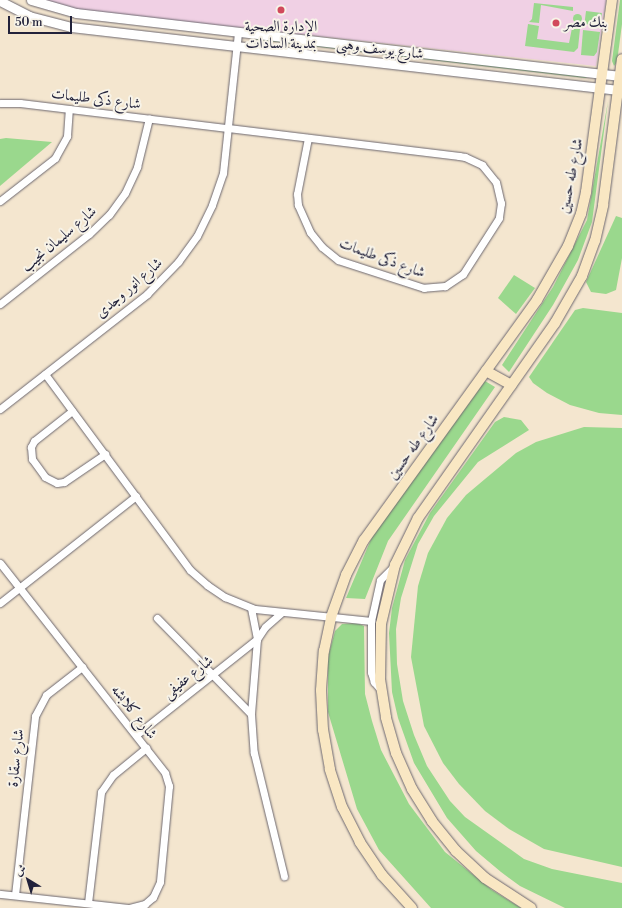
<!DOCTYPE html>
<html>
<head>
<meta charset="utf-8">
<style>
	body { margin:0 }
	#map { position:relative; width:622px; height:908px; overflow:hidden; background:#f4e6cf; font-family:"Libre Bodoni",Amiri,serif }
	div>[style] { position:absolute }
	.built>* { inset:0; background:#f0d0e4 }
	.green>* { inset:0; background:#9ad88d; transform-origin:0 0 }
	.round { border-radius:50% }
	.roads { filter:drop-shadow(0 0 1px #6c676f) drop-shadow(0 0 1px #6c676f) }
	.minor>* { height:7px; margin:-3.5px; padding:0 3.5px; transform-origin:3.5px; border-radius:3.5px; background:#fff }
	.tertiary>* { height:9px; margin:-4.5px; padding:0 4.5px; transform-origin:4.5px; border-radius:4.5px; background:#fff }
	.secondary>* { height:10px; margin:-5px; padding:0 5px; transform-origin:5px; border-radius:5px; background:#f9e7c3 }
	.dots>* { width:11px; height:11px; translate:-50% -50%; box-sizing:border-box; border:2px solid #f7f3e8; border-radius:50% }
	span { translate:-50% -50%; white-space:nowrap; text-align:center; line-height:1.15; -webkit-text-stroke:4px #f7f3e8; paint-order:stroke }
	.poi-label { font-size:15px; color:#22223b }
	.left { translate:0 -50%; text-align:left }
	.street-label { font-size:15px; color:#22223b }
	.north { position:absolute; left:8px; top:860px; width:40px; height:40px; -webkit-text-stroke:3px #f7f3e8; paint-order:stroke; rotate:322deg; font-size:11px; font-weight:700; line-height:16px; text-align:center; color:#22223b }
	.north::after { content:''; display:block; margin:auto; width:14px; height:18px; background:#22223b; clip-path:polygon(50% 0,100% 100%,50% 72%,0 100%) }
	.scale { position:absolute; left:8px; top:16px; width:64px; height:18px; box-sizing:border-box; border:2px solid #22223b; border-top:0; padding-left:5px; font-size:12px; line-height:14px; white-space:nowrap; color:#22223b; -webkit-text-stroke:3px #f7f3e8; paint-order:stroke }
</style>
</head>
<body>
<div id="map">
	<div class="built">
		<div style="clip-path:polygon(44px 0,606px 0,596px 66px,74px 10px)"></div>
	</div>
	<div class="green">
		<div style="clip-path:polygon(620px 0,622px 0,622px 24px,617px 62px,614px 66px,612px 61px)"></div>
		<div style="clip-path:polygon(534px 3px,573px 7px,573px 11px,541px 5px,539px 23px,529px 22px,532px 19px)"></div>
		<div style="left:586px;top:11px;width:16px;height:13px;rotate:7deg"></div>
		<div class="round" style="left:572.5px;top:13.5px;width:9px;height:9px"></div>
		<div style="clip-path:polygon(528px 24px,539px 26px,537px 39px,569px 43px,572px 28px,580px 29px,578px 48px,574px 52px,525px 46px)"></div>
		<div style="clip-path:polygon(583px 30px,600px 32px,597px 52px,594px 56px,581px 55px)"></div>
		<div style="clip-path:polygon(260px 33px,590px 76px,585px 78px,251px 39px)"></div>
		<div style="clip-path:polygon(608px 101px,592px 222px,578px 260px,553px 305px,509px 372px,502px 365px,553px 287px,587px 220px)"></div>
		<div style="clip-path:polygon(0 139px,6px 138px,52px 142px,0 186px)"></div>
		<div style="clip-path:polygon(616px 216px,622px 218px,622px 258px,616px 290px,606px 294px,591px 292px,586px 282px)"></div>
		<div style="clip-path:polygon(514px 275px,535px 288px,516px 314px,498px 298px)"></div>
		<div style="clip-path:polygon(583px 308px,622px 313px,622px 415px,599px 413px,570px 405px,547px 393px,533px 383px,529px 377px,575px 310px)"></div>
		<div style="clip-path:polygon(485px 381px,495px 387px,388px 541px,365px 599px,346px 598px,372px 537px)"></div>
		<div style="clip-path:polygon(504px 417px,521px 420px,529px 430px,478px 462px,434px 516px,418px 544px,401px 598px,396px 629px,397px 664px,403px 701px,414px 735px,427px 766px,450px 801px,465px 817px,524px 859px,552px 869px,622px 883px,622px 908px,565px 908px,520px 886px,501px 872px,476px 851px,447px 818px,414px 763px,398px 718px,392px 692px,389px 633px,392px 608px,405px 560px,430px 513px,495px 422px)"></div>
		<div style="clip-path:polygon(584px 427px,622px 428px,622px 867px,544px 849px,509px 829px,485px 811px,459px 784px,443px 763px,424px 726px,411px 657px,418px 586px,428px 553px,447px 518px,466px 495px,516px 453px,536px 442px)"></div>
		<div style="clip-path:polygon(357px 623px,364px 626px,365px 694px,372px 721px,381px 750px,409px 804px,445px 852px,492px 890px,521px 908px,431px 908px,379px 850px,357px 809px,328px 712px,328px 657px,335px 631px,342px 624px)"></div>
	</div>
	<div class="roads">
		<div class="minor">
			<div style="left:0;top:103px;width:20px"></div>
			<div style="left:20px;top:103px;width:209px;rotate:6.9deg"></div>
			<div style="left:228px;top:128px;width:233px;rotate:6.9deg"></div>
			<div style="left:459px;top:156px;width:6px;rotate:9deg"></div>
			<div style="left:465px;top:157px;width:19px;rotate:25deg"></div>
			<div style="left:482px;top:165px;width:22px;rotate:51deg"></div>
			<div style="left:496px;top:182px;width:22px;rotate:77deg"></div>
			<div style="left:501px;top:203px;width:15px;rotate:98deg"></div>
			<div style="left:499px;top:218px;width:67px;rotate:122.7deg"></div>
			<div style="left:463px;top:274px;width:22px;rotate:146deg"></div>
			<div style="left:445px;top:286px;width:21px;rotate:175deg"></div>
			<div style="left:424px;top:288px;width:90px;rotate:-162deg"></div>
			<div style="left:338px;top:260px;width:21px;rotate:-141deg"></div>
			<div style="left:322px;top:247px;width:19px;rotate:-129deg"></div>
			<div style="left:310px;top:232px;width:30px;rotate:-114deg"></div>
			<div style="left:298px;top:205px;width:11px;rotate:-95deg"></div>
			<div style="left:297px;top:194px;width:57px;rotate:-78.9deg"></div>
			<div style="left:0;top:201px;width:70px;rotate:-38deg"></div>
			<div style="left:55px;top:158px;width:25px;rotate:-61deg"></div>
			<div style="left:67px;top:136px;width:27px;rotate:-86deg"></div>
			<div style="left:0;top:304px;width:113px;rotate:-38.2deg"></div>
			<div style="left:89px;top:234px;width:28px;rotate:-44deg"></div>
			<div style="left:109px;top:215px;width:27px;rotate:-54deg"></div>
			<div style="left:125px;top:193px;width:29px;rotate:-65deg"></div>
			<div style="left:137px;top:167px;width:50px;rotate:-76.2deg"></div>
			<div style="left:45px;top:374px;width:244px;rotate:53.5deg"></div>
			<div style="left:190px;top:570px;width:23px;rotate:41deg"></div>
			<div style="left:207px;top:585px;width:22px;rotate:34deg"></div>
			<div style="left:225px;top:597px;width:32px;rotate:22deg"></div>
			<div style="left:255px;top:609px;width:117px;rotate:5.9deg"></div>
			<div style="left:0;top:409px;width:187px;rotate:-38deg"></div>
			<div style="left:147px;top:294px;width:45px;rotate:-45.9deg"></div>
			<div style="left:178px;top:262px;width:32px;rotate:-54deg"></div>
			<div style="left:197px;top:236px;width:34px;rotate:-64deg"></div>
			<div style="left:212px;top:205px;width:34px;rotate:-71deg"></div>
			<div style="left:223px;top:173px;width:142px;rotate:-83.9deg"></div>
			<div style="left:72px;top:411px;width:48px;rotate:141.7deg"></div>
			<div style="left:34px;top:441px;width:7px;rotate:117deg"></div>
			<div style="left:31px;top:447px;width:12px;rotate:85deg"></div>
			<div style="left:32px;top:459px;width:22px;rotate:54deg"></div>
			<div style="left:45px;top:477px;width:13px;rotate:27deg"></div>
			<div style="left:57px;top:483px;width:7px;rotate:-8deg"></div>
			<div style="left:64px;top:482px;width:50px;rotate:-34.3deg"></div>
			<div style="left:0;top:563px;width:267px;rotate:51.8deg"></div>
			<div style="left:165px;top:773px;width:14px;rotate:73deg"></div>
			<div style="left:169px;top:786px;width:96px;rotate:95.4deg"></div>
			<div style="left:160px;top:882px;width:17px;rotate:115deg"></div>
			<div style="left:153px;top:897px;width:11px;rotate:139deg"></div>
			<div style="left:145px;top:904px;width:16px;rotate:166deg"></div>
			<div style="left:129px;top:908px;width:130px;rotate:-173.8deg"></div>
			<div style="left:0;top:603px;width:173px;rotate:-38.2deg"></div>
			<div style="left:251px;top:608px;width:32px;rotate:79deg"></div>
			<div style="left:257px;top:639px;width:75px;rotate:94.6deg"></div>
			<div style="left:251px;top:714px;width:39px;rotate:86deg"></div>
			<div style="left:254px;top:753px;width:127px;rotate:76.3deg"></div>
			<div style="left:157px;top:618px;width:134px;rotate:45.6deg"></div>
			<div style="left:381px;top:690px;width:11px;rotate:-131deg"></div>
			<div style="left:374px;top:682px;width:10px;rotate:-107deg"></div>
			<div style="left:371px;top:672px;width:51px;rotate:-90deg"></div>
			<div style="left:371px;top:621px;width:42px;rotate:-77.6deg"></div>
			<div style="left:380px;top:580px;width:21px;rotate:-45deg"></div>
			<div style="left:136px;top:735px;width:154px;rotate:-38.4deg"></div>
			<div style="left:257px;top:639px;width:14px;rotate:-56deg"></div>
			<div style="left:265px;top:627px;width:21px;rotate:-41deg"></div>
			<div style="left:15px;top:895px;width:180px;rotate:-83.6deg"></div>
			<div style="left:35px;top:716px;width:24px;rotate:-62deg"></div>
			<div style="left:46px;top:695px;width:46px;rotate:-37.9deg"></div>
			<div style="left:88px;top:903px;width:112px;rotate:-83.3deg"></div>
			<div style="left:101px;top:792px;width:21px;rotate:-55deg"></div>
			<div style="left:113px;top:775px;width:43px;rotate:-39.3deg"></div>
		</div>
		<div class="tertiary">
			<div style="left:31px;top:0;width:47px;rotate:16.1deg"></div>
			<div style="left:76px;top:13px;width:548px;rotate:6.61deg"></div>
			<div style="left:0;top:1px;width:33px;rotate:27deg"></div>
			<div style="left:29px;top:16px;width:43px;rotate:14.7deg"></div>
			<div style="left:71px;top:27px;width:551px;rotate:6.57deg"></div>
		</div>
		<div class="secondary">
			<div style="left:486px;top:371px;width:29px;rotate:29deg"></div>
			<div style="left:412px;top:908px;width:45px;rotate:-132.3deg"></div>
			<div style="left:382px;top:875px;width:40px;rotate:-124deg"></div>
			<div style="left:360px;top:842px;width:39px;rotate:-117deg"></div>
			<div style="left:342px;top:807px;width:40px;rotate:-108deg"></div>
			<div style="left:330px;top:769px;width:40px;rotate:-100deg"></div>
			<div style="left:323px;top:730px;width:40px;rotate:-92.9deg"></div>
			<div style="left:321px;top:690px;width:39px;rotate:-86deg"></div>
			<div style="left:324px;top:651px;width:35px;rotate:-78deg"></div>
			<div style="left:331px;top:617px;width:45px;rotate:-70.3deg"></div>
			<div style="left:346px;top:575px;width:39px;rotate:-63deg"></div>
			<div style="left:364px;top:540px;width:296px;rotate:-54.2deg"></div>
			<div style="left:537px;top:300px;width:62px;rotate:-60.1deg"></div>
			<div style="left:568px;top:246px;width:35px;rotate:-68deg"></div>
			<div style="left:581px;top:214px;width:23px;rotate:-77deg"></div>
			<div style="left:586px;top:192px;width:194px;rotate:-82.3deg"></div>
			<div style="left:531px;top:908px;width:55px;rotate:-146.9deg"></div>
			<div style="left:485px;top:878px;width:40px;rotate:-137deg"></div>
			<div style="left:456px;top:851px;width:38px;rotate:-129deg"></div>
			<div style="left:432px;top:821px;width:38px;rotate:-122deg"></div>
			<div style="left:412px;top:789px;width:39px;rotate:-114deg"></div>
			<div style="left:396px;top:753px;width:37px;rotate:-106deg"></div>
			<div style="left:386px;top:717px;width:37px;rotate:-99deg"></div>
			<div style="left:380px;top:680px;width:56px;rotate:-89deg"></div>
			<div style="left:381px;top:624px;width:61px;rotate:-76.7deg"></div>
			<div style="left:395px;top:565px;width:52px;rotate:-63.9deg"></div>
			<div style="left:418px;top:518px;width:238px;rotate:-54.9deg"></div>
			<div style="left:555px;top:323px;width:54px;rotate:-60.1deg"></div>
			<div style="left:582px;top:276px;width:37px;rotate:-70deg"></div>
			<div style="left:595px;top:241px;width:37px;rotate:-77deg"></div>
			<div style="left:603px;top:205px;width:147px;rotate:-82.6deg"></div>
		</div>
	</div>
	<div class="dots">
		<div style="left:281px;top:10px;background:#d1495b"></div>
		<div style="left:556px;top:23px;background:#d1495b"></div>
	</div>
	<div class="poi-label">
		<span class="left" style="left:564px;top:23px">بنك مصر</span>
		<span style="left:281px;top:35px">الإدارة الصحية<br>بمدينة السادات</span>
	</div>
	<div class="street-label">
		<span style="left:380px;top:49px;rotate:7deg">شارع يوسف وهبى</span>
		<span style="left:96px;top:99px;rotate:7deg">شارع ذكى طليمات</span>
		<span style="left:571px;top:176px;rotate:-79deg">شارع طه حسين</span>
		<span style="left:59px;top:239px;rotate:-40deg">شارع سليمان نجيب</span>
		<span style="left:382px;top:258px;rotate:20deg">شارع ذكى طليمات</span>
		<span style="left:129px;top:288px;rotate:-41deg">شارع انور وجدى</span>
		<span style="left:413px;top:447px;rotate:-54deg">شارع طه حسين</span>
		<span style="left:188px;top:677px;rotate:-38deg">شارع عفيفى</span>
		<span style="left:134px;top:712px;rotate:52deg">شارع كلابشه</span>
		<span style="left:16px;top:758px;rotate:-84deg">شارع سقارة</span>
	</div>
	<div class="north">ش</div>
	<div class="scale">50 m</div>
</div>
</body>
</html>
